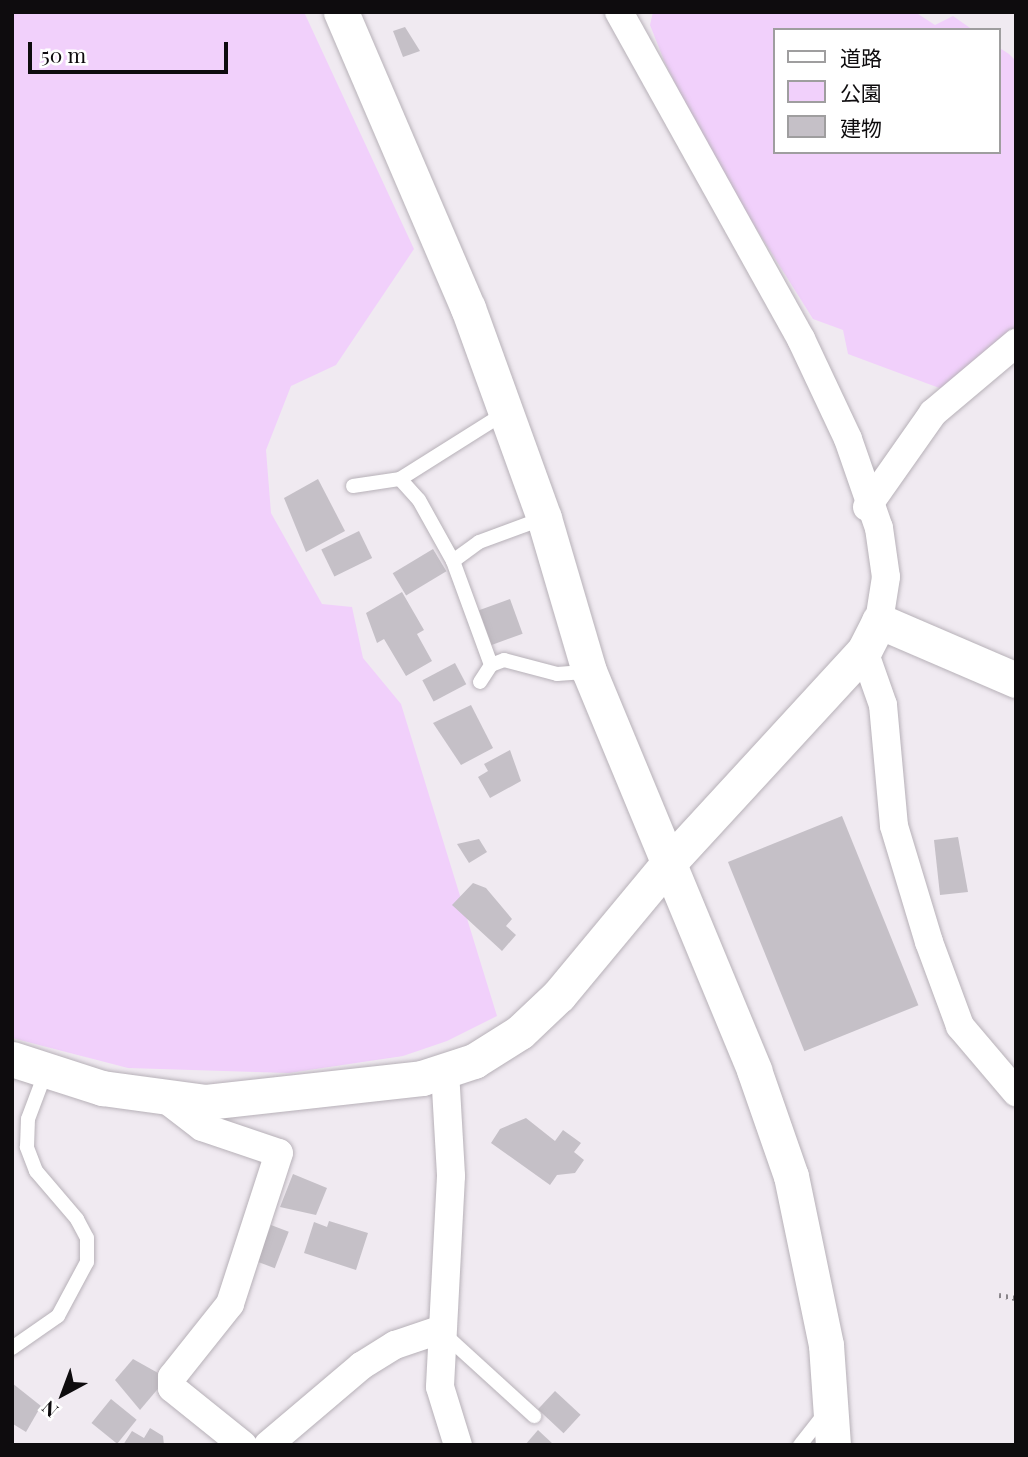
<!DOCTYPE html>
<html>
<head>
<meta charset="utf-8">
<style>
	body { margin:0 }
	#map { position:relative; width:1028px; height:1457px; overflow:hidden; background:#f0eaf1; font-family:"Playfair Display","Noto Sans JP",serif }
	div>[style] { position:absolute }
	.green>* { inset:0; background:#f1d0fb }
	.building>* { inset:0; background:#c5c0c7; transform-origin:0 0 }
	.path>* { height:4.5px; margin-top:-2.25px; transform-origin:0; background:repeating-linear-gradient(90deg,#89858a 0 2px,transparent 0 7px) }
	.roads { filter:drop-shadow(0 0 2px #b7b1b8) drop-shadow(0 0 2px #b7b1b8) }
	.service>* { height:14px; margin:-7px; padding:0 7px; transform-origin:7px; border-radius:7px; background:#fff }
	.minor>* { height:28px; margin:-14px; padding:0 14px; transform-origin:14px; border-radius:14px; background:#fff }
	.tertiary>* { height:35px; margin:-17.5px; padding:0 17.5px; transform-origin:17.5px; border-radius:17.5px; background:#fff }
	span { translate:-50% -50%; white-space:nowrap; text-align:center; line-height:1.15; -webkit-text-stroke:5px #fff; paint-order:stroke }
	.frame { position:absolute; inset:0; border:14px solid #0e0c0e; pointer-events:none }
	.legend { position:absolute; left:773px; top:28px; width:228px; height:126px; box-sizing:border-box; background:#fff; border:2px solid #9f9e9f; margin:0; padding:9px 12px; list-style:none; font-size:21px; color:#0e0c0e }
	.legend li { display:flex; align-items:center; gap:14px; height:35px }
	.legend b { width:35px; border:2px solid #9f9e9f }
	.north { position:absolute; left:28px; top:1359px; width:70px; height:70px; -webkit-text-stroke:5px #fff; paint-order:stroke; rotate:221deg; font-size:19px; font-weight:700; line-height:28px; text-align:center; color:#0e0c0e }
	.north::after { content:''; display:block; margin:auto; width:24px; height:32px; background:#0e0c0e; clip-path:polygon(50% 0,100% 100%,50% 72%,0 100%) }
	.scale { position:absolute; left:28px; top:42px; width:200px; height:32px; box-sizing:border-box; border:4px solid #0e0c0e; border-top:0; padding-left:9px; font-size:21px; line-height:24px; white-space:nowrap; color:#0e0c0e; -webkit-text-stroke:5px #fff; paint-order:stroke }
</style>
</head>
<body>
<div id="map">
	<div class="green">
		<div style="clip-path:polygon(12px 12px,304px 12px,414px 249px,336px 365px,291px 386px,266px 450px,271px 513px,322px 604px,352px 607px,363px 658px,401px 704px,497px 1016px,447px 1041px,403px 1056px,289px 1073px,128px 1068px,12px 1038px)"></div>
		<div style="clip-path:polygon(653px 12px,915px 12px,935px 25px,953px 16px,973px 30px,774px 30px,774px 152px,998px 152px,998px 47px,1009px 54px,1016px 61px,1016px 331px,942px 389px,848px 354px,843px 330px,813px 319px,715px 163px,665px 63px,650px 25px)"></div>
	</div>
	<div class="building">
		<div style="clip-path:polygon(405px 27px,420px 51px,403px 57px,393px 31px)"></div>
		<div style="clip-path:polygon(318px 479px,345px 531px,306px 552px,284px 498px)"></div>
		<div style="left:359px;top:531px;width:30px;height:42px;rotate:64deg"></div>
		<div style="left:433px;top:549px;width:26px;height:47px;rotate:59deg"></div>
		<div style="clip-path:polygon(402px 592px,424px 630px,417px 634px,432px 661px,406px 676px,384px 639px,377px 643px,366px 613px)"></div>
		<div style="left:510px;top:599px;width:37px;height:33px;rotate:70deg"></div>
		<div style="left:455px;top:663px;width:24px;height:37px;rotate:62deg"></div>
		<div style="clip-path:polygon(471px 705px,493px 748px,461px 765px,433px 723px)"></div>
		<div style="clip-path:polygon(510px 750px,521px 781px,490px 798px,478px 777px,488px 771px,484px 764px)"></div>
		<div style="left:842px;top:816px;width:204px;height:123px;rotate:68deg"></div>
		<div style="clip-path:polygon(958px 837px,968px 892px,940px 895px,934px 840px)"></div>
		<div style="clip-path:polygon(479px 839px,487px 852px,469px 863px,457px 844px)"></div>
		<div style="clip-path:polygon(473px 883px,486px 888px,512px 919px,506px 926px,516px 935px,502px 951px,452px 905px)"></div>
		<div style="clip-path:polygon(526px 1118px,555px 1141px,563px 1130px,581px 1143px,574px 1152px,584px 1160px,575px 1173px,557px 1175px,550px 1185px,491px 1143px,500px 1129px)"></div>
		<div style="clip-path:polygon(293px 1174px,327px 1188px,316px 1215px,280px 1207px)"></div>
		<div style="clip-path:polygon(329px 1221px,368px 1233px,356px 1270px,304px 1253px,314px 1222px,327px 1227px)"></div>
		<div style="left:271px;top:1225px;width:19px;height:39px;rotate:21deg"></div>
		<div style="clip-path:polygon(133px 1359px,167px 1378px,140px 1410px,115px 1380px)"></div>
		<div style="clip-path:polygon(12px 1383px,41px 1406px,26px 1432px,13px 1424px)"></div>
		<div style="left:555px;top:1391px;width:35px;height:25px;rotate:43deg"></div>
		<div style="left:111px;top:1399px;width:33px;height:31px;rotate:39deg"></div>
		<div style="clip-path:polygon(150px 1428px,163px 1436px,164px 1445px,123px 1445px,132px 1431px,144px 1438px)"></div>
		<div style="clip-path:polygon(538px 1430px,554px 1445px,525px 1445px)"></div>
	</div>
	<div class="path">
		<div style="left:999px;top:1295px;width:17px;rotate:10deg"></div>
	</div>
	<div class="roads">
		<div class="service">
			<div style="left:400px;top:479px;width:124px;rotate:-32.2deg"></div>
			<div style="left:353px;top:486px;width:48px;rotate:-8.5deg"></div>
			<div style="left:400px;top:479px;width:28px;rotate:48deg"></div>
			<div style="left:419px;top:500px;width:70px;rotate:60.9deg"></div>
			<div style="left:453px;top:561px;width:111px;rotate:69.9deg"></div>
			<div style="left:453px;top:561px;width:32px;rotate:-36deg"></div>
			<div style="left:479px;top:542px;width:69px;rotate:-20.3deg"></div>
			<div style="left:480px;top:682px;width:20px;rotate:-57deg"></div>
			<div style="left:491px;top:665px;width:14px;rotate:-21deg"></div>
			<div style="left:504px;top:660px;width:55px;rotate:14.8deg"></div>
			<div style="left:557px;top:674px;width:31px;rotate:-4deg"></div>
			<div style="left:444px;top:1334px;width:122px;rotate:42.3deg"></div>
			<div style="left:12px;top:1348px;width:56px;rotate:-34.8deg"></div>
			<div style="left:58px;top:1316px;width:61px;rotate:-61.8deg"></div>
			<div style="left:87px;top:1262px;width:24px;rotate:-90deg"></div>
			<div style="left:87px;top:1238px;width:21px;rotate:-118deg"></div>
			<div style="left:77px;top:1219px;width:63px;rotate:-130.5deg"></div>
			<div style="left:36px;top:1171px;width:26px;rotate:-111deg"></div>
			<div style="left:27px;top:1147px;width:28px;rotate:-88deg"></div>
			<div style="left:28px;top:1119px;width:51px;rotate:-69.4deg"></div>
			<div style="left:800px;top:1445px;width:42px;rotate:-51.8deg"></div>
		</div>
		<div class="minor">
			<div style="left:619px;top:12px;width:374px;rotate:60.9deg"></div>
			<div style="left:801px;top:339px;width:110px;rotate:64.8deg"></div>
			<div style="left:848px;top:439px;width:94px;rotate:70.8deg"></div>
			<div style="left:879px;top:528px;width:49px;rotate:81.9deg"></div>
			<div style="left:886px;top:577px;width:45px;rotate:99deg"></div>
			<div style="left:867px;top:507px;width:115px;rotate:-54.9deg"></div>
			<div style="left:933px;top:413px;width:109px;rotate:-40.1deg"></div>
			<div style="left:864px;top:651px;width:57px;rotate:70.6deg"></div>
			<div style="left:883px;top:705px;width:121px;rotate:84.8deg"></div>
			<div style="left:894px;top:826px;width:121px;rotate:73.2deg"></div>
			<div style="left:929px;top:942px;width:90px;rotate:69.7deg"></div>
			<div style="left:960px;top:1026px;width:87px;rotate:49.7deg"></div>
			<div style="left:445px;top:1071px;width:105px;rotate:86.7deg"></div>
			<div style="left:451px;top:1176px;width:211px;rotate:93deg"></div>
			<div style="left:440px;top:1387px;width:61px;rotate:72.8deg"></div>
			<div style="left:168px;top:1101px;width:43px;rotate:37.4deg"></div>
			<div style="left:202px;top:1127px;width:81px;rotate:18.7deg"></div>
			<div style="left:279px;top:1153px;width:159px;rotate:108deg"></div>
			<div style="left:230px;top:1304px;width:93px;rotate:128.5deg"></div>
			<div style="left:172px;top:1377px;width:11px;rotate:90deg"></div>
			<div style="left:172px;top:1388px;width:91px;rotate:38.8deg"></div>
			<div style="left:268px;top:1445px;width:122px;rotate:-40.3deg"></div>
			<div style="left:361px;top:1366px;width:40px;rotate:-32deg"></div>
			<div style="left:395px;top:1345px;width:46px;rotate:-18.8deg"></div>
		</div>
		<div class="tertiary">
			<div style="left:341px;top:12px;width:322px;rotate:66.8deg"></div>
			<div style="left:468px;top:308px;width:223px;rotate:70.1deg"></div>
			<div style="left:544px;top:518px;width:159px;rotate:73.6deg"></div>
			<div style="left:589px;top:671px;width:432px;rotate:67.5deg"></div>
			<div style="left:754px;top:1070px;width:112px;rotate:70.8deg"></div>
			<div style="left:791px;top:1176px;width:173px;rotate:78.3deg"></div>
			<div style="left:826px;top:1345px;width:100px;rotate:86deg"></div>
			<div style="left:12px;top:1059px;width:95px;rotate:17.9deg"></div>
			<div style="left:102px;top:1088px;width:105px;rotate:7.7deg"></div>
			<div style="left:206px;top:1102px;width:217px;rotate:-6.3deg"></div>
			<div style="left:422px;top:1078px;width:55px;rotate:-18.1deg"></div>
			<div style="left:474px;top:1061px;width:54px;rotate:-32.2deg"></div>
			<div style="left:520px;top:1032px;width:54px;rotate:-43.5deg"></div>
			<div style="left:559px;top:995px;width:169px;rotate:-50.3deg"></div>
			<div style="left:667px;top:865px;width:291px;rotate:-47.4deg"></div>
			<div style="left:864px;top:651px;width:34px;rotate:-63deg"></div>
			<div style="left:879px;top:621px;width:149px;rotate:23.3deg"></div>
		</div>
	</div>
	<div class="frame"></div>
	<ul class="legend">
	<li><b style="height:9px;background:#fff"></b>道路</li>
	<li><b style="height:19px;background:#f1d0fb"></b>公園</li>
	<li><b style="height:19px;background:#c5c0c7"></b>建物</li>
	</ul>
	<div class="north">N</div>
	<div class="scale">50 m</div>
</div>
</body>
</html>
